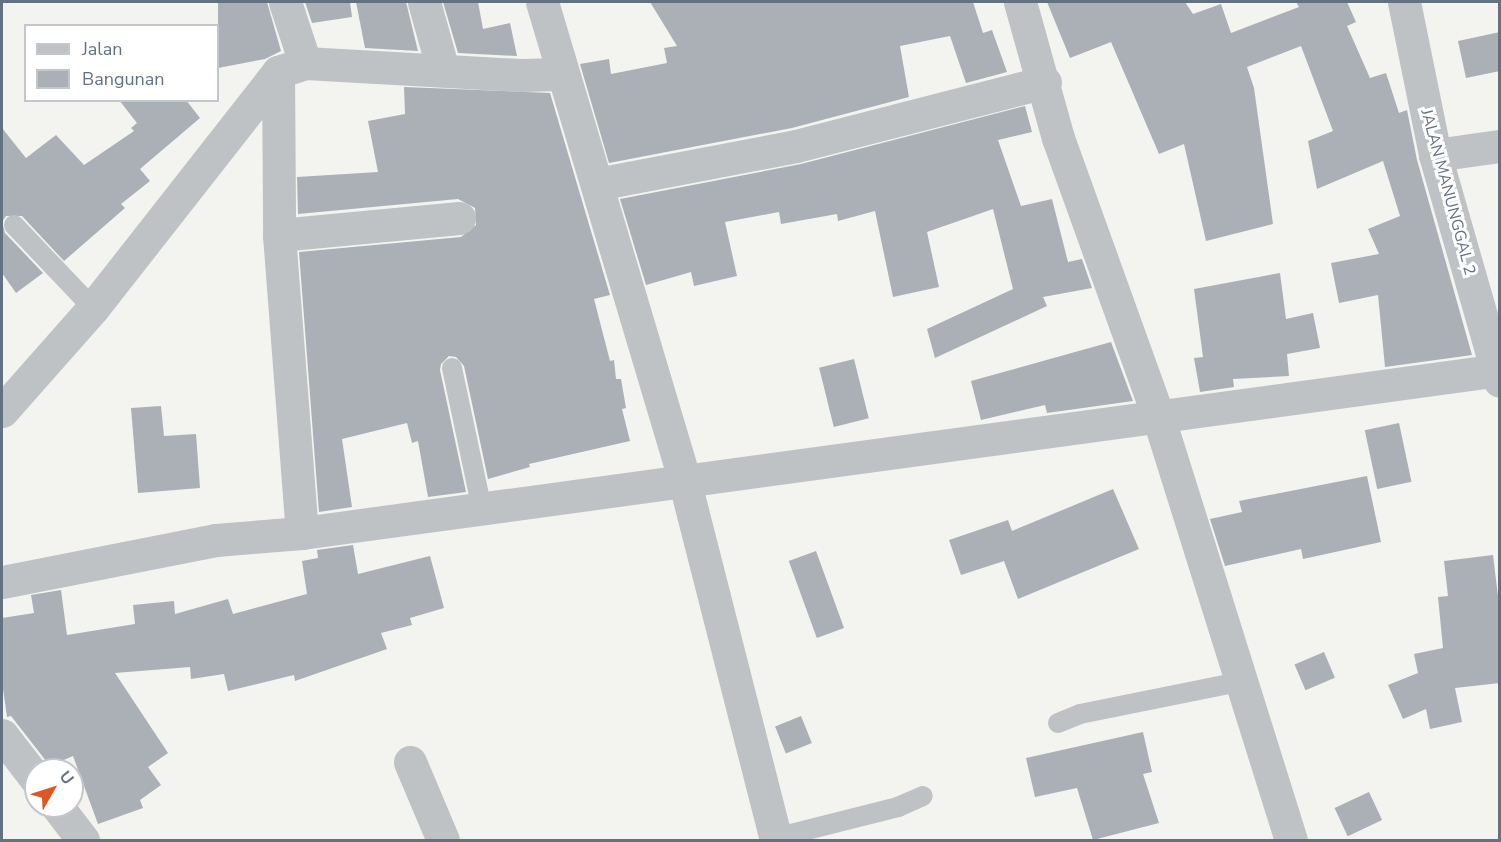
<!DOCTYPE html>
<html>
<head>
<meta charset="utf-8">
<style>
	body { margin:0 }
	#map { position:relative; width:1501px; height:842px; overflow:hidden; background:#f3f4ef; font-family:"Nunito Sans",sans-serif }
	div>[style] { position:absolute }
	.building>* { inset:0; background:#aab0b5; transform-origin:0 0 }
	.service>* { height:20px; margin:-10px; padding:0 10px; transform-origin:10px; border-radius:10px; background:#bec2c5 }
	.minor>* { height:33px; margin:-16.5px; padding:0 16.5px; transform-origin:16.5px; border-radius:16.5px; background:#bec2c5 }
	span { translate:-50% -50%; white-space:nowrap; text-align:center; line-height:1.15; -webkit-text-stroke:6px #fff; paint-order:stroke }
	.street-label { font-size:16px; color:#637280 }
	.frame { position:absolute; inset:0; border:3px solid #637280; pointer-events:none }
	.legend { position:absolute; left:24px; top:24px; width:195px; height:78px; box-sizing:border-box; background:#fff; border:2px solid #c1c7cc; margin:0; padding:8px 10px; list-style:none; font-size:18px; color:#637280 }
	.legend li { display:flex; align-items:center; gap:12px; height:30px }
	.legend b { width:30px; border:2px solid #c1c7cc }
	.north { position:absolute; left:24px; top:758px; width:60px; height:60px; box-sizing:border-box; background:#fff; border:2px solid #c1c7cc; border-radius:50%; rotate:51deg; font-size:16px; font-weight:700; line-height:24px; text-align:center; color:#637280 }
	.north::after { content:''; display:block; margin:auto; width:21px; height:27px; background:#de5624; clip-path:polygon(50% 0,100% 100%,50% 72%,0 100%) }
</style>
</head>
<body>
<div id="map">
	<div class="building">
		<div style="clip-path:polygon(218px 2px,267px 2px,281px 51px,265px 59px,218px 68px)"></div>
		<div style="clip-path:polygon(305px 2px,350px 2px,352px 17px,312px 23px)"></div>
		<div style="clip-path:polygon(356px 2px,406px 2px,418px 51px,365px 48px)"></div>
		<div style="clip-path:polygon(443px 2px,478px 2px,483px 29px,510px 23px,517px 56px,458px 53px)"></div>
		<div style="clip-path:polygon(650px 2px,973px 2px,983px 33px,992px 30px,1007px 72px,966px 83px,950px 36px,900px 46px,909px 97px,792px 128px,609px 163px,580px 64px,609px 59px,611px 74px,667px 63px,664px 48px,677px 46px)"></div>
		<div style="clip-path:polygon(1047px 2px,1185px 2px,1193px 14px,1221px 4px,1231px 33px,1299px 7px,1296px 2px,1347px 2px,1356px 22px,1347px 26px,1370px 78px,1386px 73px,1399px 113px,1407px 110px,1417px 160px,1472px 355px,1385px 367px,1378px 295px,1339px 303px,1331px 263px,1379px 254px,1368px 229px,1400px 216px,1383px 161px,1317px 189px,1308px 141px,1333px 131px,1301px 46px,1247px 67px,1254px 88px,1273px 224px,1206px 241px,1184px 144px,1159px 154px,1111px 42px,1070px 58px)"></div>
		<div style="clip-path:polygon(1500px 32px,1500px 71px,1466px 78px,1458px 41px)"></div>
		<div style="clip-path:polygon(404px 87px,550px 93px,610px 295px,594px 299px,610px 361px,614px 360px,616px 379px,621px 379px,626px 408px,622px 409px,630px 441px,529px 464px,530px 467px,488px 479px,464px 366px,456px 357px,449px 356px,441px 364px,440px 370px,466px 492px,428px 497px,418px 441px,412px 443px,407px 423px,342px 439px,352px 507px,319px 512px,299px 252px,461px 237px,476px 225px,475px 208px,458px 199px,298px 214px,297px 177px,378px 172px,368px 121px,405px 114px)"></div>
		<div style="clip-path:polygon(119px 100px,186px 100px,200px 118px,140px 169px,150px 181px,121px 204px,125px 208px,64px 261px,22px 216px,6px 216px,2px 222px,5px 233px,43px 273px,16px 293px,2px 273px,2px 128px,26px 158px,56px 135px,84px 165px,134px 131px,131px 128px,137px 123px)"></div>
		<div style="clip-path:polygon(1025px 106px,1032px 132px,998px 140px,1021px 206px,1052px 199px,1068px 262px,1082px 259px,1092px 288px,1043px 297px,1047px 306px,935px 358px,927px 329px,1013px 289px,993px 209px,927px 232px,939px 287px,893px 297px,875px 211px,838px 221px,837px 214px,781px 224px,779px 212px,725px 222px,737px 276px,694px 286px,691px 272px,646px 285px,620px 199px,801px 164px)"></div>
		<div style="clip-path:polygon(1280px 273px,1286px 319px,1313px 313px,1320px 348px,1287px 354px,1289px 376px,1233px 379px,1234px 387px,1200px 392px,1194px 358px,1203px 357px,1194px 289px)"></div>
		<div style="clip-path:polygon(1111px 342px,1133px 401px,1047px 413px,1045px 405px,981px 420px,971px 381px)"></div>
		<div style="left:854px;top:359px;width:61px;height:36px;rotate:76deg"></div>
		<div style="clip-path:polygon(161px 406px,164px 436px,196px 434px,200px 488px,138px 493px,131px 408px)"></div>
		<div style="left:1399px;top:423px;width:60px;height:35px;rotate:78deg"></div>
		<div style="clip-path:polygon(1367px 476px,1381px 542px,1303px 559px,1301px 549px,1225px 566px,1210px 519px,1242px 512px,1239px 501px)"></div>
		<div style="clip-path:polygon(1113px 489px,1139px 549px,1018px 599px,1004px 561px,961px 575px,949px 540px,1008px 520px,1012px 531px)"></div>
		<div style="clip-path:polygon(353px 545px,358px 574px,430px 556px,444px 608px,410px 618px,412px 625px,381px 633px,387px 649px,295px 681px,294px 675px,228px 691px,224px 674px,191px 679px,190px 667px,115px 673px,168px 753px,148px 767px,161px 785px,140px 800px,143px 808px,98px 824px,73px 756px,50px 766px,11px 716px,7px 717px,2px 682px,2px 618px,34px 613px,31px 595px,61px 590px,67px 635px,135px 624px,133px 605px,174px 601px,175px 614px,228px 599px,233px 614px,307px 594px,302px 561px,318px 558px,317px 550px)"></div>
		<div style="left:816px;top:551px;width:82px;height:29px;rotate:70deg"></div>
		<div style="clip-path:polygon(1493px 555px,1500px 613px,1500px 683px,1455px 688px,1462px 722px,1430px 729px,1426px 709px,1403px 719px,1388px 685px,1418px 673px,1414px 654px,1443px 648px,1438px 597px,1448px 596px,1444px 561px)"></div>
		<div style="left:1324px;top:652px;width:28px;height:32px;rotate:67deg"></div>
		<div style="left:801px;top:716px;width:29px;height:28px;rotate:68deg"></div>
		<div style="clip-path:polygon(1143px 732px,1152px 772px,1143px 774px,1159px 823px,1093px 840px,1077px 788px,1035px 797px,1026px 758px)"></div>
		<div style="left:1369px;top:792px;width:31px;height:38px;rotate:65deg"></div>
	</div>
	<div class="service">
		<div style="left:14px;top:225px;width:115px;rotate:46.4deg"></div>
		<div style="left:452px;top:368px;width:144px;rotate:78deg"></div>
		<div style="left:1058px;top:723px;width:24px;rotate:-22deg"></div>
		<div style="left:1080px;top:714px;width:162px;rotate:-11.4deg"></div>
		<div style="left:775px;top:838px;width:127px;rotate:-14.1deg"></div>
		<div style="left:898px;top:807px;width:27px;rotate:-24deg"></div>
	</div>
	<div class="minor">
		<div style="left:285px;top:2px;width:64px;rotate:71.8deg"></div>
		<div style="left:424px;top:2px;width:71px;rotate:74.4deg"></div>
		<div style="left:542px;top:2px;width:498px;rotate:73.4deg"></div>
		<div style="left:684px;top:479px;width:373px;rotate:75.7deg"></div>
		<div style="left:1020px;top:2px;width:141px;rotate:74.4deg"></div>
		<div style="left:1058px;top:138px;width:299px;rotate:70.2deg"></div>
		<div style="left:1159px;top:419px;width:441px;rotate:72.6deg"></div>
		<div style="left:1404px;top:2px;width:156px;rotate:78.5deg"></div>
		<div style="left:1435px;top:155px;width:235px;rotate:74deg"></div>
		<div style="left:278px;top:72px;width:163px;rotate:89.6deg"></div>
		<div style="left:279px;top:235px;width:299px;rotate:85.6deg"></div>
		<div style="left:1435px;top:155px;width:66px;rotate:-7.9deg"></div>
		<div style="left:597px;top:184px;width:203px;rotate:-10.8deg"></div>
		<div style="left:796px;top:146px;width:257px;rotate:-14.4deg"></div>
		<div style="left:279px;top:235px;width:181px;rotate:-5.4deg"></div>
		<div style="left:2px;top:411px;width:137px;rotate:-48.5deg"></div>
		<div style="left:93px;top:308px;width:300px;rotate:-51.9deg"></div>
		<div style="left:278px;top:72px;width:28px;rotate:-18deg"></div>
		<div style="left:305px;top:63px;width:215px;rotate:3.2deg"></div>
		<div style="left:520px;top:75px;width:43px;rotate:-1.3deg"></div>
		<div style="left:2px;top:582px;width:218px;rotate:-11.1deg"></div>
		<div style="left:216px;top:540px;width:86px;rotate:-4.7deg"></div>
		<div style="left:302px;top:533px;width:1209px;rotate:-7.75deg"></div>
		<div style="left:2px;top:735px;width:56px;rotate:52.3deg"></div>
		<div style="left:410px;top:762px;width:85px;rotate:67.1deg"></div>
		<div style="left:57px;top:806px;width:43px;rotate:52.6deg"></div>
	</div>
	<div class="street-label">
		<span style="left:1448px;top:192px;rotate:75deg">JALAN MANUNGGAL 2</span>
	</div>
	<div class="frame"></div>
	<ul class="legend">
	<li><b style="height:8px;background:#bec2c5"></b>Jalan</li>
	<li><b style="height:16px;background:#aab0b5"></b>Bangunan</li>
	</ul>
	<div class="north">U</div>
</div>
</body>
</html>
